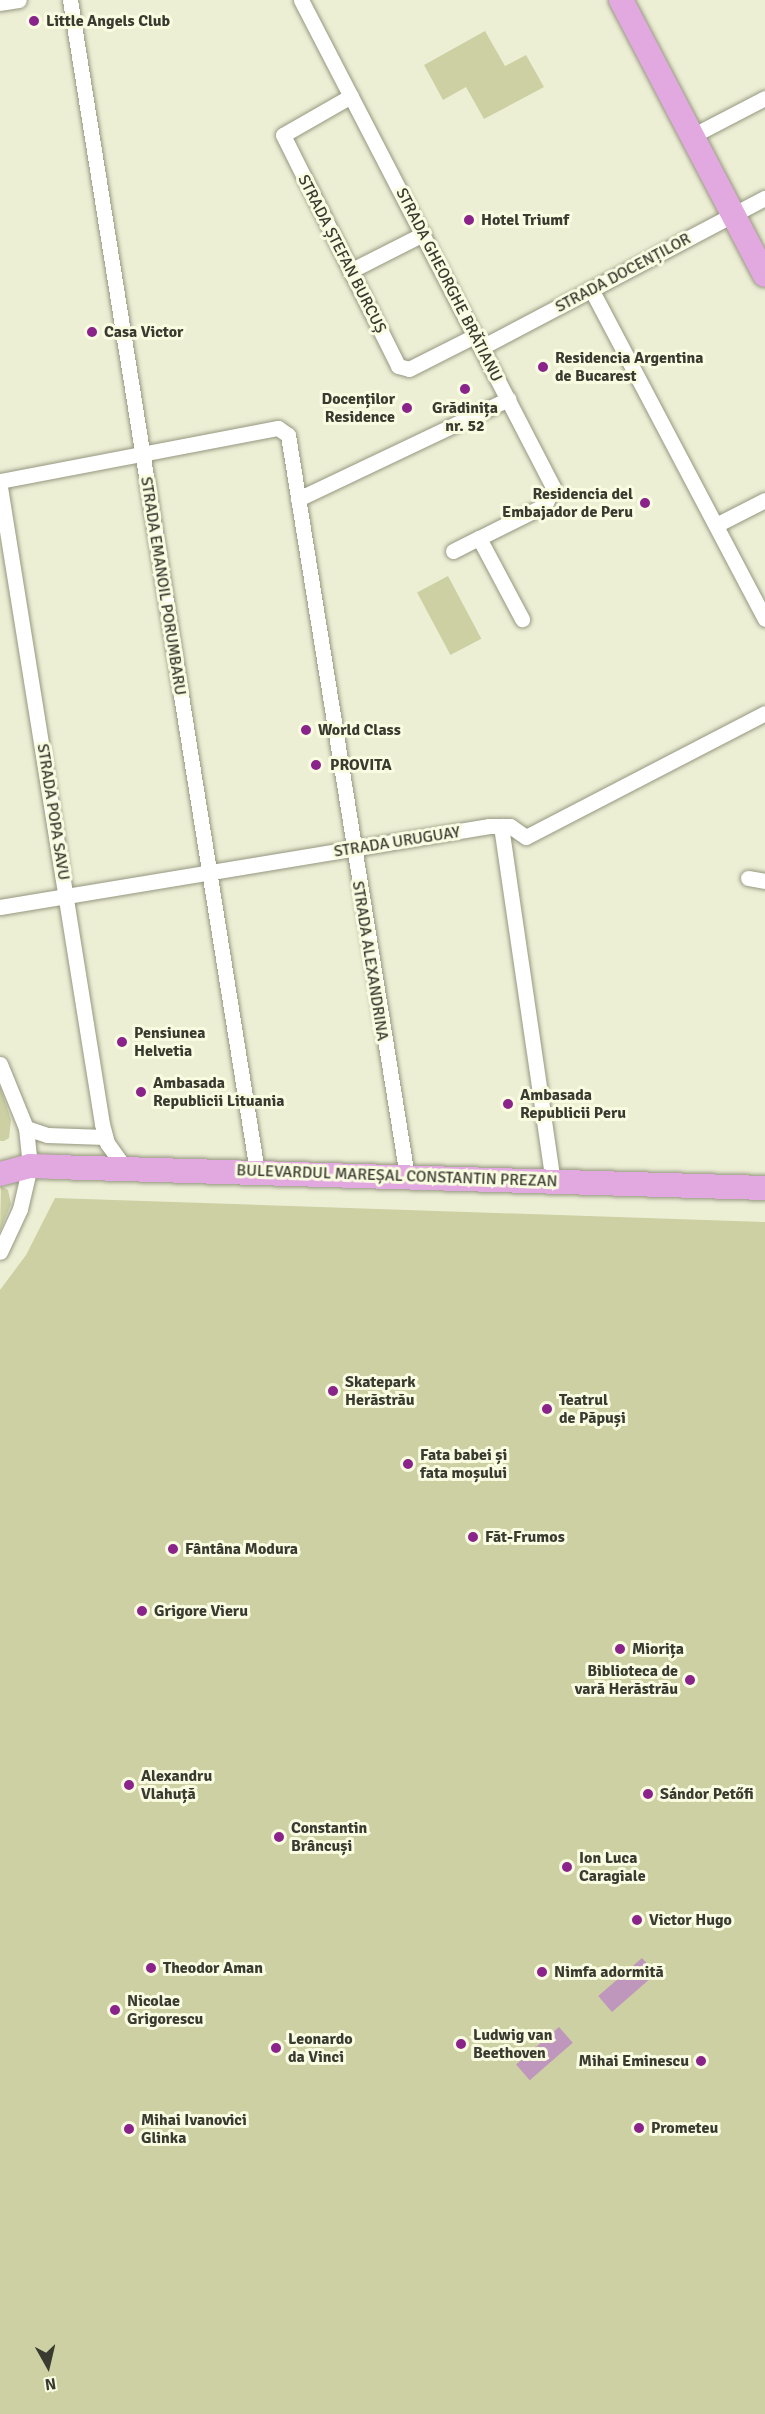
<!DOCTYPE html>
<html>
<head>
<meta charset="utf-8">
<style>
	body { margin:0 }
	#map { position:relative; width:765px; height:2414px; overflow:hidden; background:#edefd5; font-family:Signika,sans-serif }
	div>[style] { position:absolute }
	.green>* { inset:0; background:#cdd0a3; transform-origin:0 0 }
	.water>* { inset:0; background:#bf97bd; transform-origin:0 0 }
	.roads { filter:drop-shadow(0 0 2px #969780) drop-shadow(0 0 2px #969780) }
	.minor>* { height:15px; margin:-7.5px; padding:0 7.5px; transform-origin:7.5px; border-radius:7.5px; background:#fff }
	.primary>* { height:24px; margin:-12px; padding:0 12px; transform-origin:12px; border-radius:12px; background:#e2a9e0 }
	.dots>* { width:16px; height:16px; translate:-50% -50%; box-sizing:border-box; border:3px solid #fafce2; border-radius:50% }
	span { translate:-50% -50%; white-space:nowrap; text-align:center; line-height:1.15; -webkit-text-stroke:6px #fafce2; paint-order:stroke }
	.poi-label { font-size:16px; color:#393a30; font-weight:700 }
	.left { translate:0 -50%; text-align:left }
	.right { translate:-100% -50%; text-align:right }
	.street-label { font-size:16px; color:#393a30 }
	.north { position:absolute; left:18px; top:2336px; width:60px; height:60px; -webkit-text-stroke:4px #fafce2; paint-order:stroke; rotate:172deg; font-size:16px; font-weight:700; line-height:24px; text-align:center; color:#393a30 }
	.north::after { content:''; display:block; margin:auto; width:21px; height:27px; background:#393a30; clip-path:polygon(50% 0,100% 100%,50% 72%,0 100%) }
</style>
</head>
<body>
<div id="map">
	<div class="green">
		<div style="clip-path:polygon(485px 31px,505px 66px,526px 55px,544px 87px,484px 119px,466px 87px,443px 100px,424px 65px)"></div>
		<div style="left:448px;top:576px;width:71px;height:35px;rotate:62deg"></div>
		<div style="clip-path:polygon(0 1086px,11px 1120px,9px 1138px,4px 1141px,0 1141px)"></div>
		<div style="clip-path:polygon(1px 1186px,8px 1190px,11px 1204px,0 1231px)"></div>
		<div style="clip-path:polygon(55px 1198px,765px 1222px,765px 2414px,0 2414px,0 1290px,26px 1255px)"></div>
	</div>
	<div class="water">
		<div style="left:642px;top:1958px;width:21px;height:58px;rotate:49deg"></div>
		<div style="left:559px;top:2027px;width:21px;height:57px;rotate:49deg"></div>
	</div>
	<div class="roads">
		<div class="minor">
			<div style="left:70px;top:0;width:1186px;rotate:80.93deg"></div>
			<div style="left:301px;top:0;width:548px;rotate:62.64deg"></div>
			<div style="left:553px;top:487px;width:20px;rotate:114deg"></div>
			<div style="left:545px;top:505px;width:74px;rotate:153.4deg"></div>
			<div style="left:479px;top:538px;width:92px;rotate:62deg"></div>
			<div style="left:0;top:3px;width:19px;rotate:-9deg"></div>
			<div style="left:351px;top:96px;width:78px;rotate:150.2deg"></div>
			<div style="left:283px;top:135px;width:258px;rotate:63.5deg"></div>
			<div style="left:398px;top:366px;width:11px;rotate:15deg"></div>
			<div style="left:409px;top:369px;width:75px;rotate:-26.9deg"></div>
			<div style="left:692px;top:136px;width:82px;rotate:-27.5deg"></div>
			<div style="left:350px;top:271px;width:82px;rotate:-26.9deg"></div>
			<div style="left:591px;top:289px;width:373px;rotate:62.2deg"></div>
			<div style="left:482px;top:347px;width:320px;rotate:-27.8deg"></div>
			<div style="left:0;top:481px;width:283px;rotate:-10.8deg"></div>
			<div style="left:278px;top:428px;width:12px;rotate:35deg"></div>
			<div style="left:288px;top:435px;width:750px;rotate:80.88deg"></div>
			<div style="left:0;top:487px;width:645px;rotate:80.9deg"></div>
			<div style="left:102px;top:1124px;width:20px;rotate:75deg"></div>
			<div style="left:107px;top:1143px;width:31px;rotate:54deg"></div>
			<div style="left:298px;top:499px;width:233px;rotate:-25.4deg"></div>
			<div style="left:716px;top:525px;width:55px;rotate:-27deg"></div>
			<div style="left:453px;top:551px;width:29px;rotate:-27deg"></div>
			<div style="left:501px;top:826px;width:359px;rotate:81.7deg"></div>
			<div style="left:748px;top:878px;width:17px;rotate:10deg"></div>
			<div style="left:0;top:907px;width:496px;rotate:-9.4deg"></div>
			<div style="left:489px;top:826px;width:21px"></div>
			<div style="left:510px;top:826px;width:19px;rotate:35deg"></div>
			<div style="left:526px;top:837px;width:269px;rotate:-27.4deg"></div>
			<div style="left:0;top:1064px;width:69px;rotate:67.9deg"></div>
			<div style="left:26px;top:1128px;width:38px;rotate:84deg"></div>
			<div style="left:30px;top:1166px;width:44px;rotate:103.1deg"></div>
			<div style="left:20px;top:1209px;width:47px;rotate:114.9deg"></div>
			<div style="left:26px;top:1128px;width:22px;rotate:18deg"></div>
			<div style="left:47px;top:1135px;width:58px;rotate:2deg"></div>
		</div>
		<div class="primary">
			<div style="left:621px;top:0;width:310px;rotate:62.4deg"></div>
			<div style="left:0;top:1174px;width:31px;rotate:-15deg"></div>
			<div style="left:30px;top:1166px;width:24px;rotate:2deg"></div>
			<div style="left:54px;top:1167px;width:711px;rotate:1.69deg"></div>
		</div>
	</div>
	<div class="dots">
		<div style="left:34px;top:21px;background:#8a238a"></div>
		<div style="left:469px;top:220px;background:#8a238a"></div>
		<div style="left:92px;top:332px;background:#8a238a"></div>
		<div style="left:543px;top:367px;background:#8a238a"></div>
		<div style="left:465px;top:389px;background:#8a238a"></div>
		<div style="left:407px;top:408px;background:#8a238a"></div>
		<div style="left:645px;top:503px;background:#8a238a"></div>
		<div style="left:306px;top:730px;background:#8a238a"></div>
		<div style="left:316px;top:765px;background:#8a238a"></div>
		<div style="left:122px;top:1042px;background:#8a238a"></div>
		<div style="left:141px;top:1092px;background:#8a238a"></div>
		<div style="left:508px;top:1104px;background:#8a238a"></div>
		<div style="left:333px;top:1391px;background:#8a238a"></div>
		<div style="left:547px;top:1409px;background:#8a238a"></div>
		<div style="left:408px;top:1464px;background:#8a238a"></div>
		<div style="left:473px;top:1537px;background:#8a238a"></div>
		<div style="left:173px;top:1549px;background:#8a238a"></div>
		<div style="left:142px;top:1611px;background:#8a238a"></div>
		<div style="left:620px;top:1649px;background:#8a238a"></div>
		<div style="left:690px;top:1680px;background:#8a238a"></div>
		<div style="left:129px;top:1785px;background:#8a238a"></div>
		<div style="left:648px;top:1794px;background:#8a238a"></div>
		<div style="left:279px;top:1837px;background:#8a238a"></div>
		<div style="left:567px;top:1867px;background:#8a238a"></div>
		<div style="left:637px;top:1920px;background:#8a238a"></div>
		<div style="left:151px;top:1968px;background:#8a238a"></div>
		<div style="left:542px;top:1972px;background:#8a238a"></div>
		<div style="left:115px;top:2010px;background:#8a238a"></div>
		<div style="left:461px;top:2044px;background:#8a238a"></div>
		<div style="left:276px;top:2048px;background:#8a238a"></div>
		<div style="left:701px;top:2061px;background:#8a238a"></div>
		<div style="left:639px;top:2128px;background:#8a238a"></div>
		<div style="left:129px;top:2129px;background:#8a238a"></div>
	</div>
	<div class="poi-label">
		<span class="left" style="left:46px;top:21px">Little Angels Club</span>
		<span class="left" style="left:481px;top:220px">Hotel Triumf</span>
		<span class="left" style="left:104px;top:332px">Casa Victor</span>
		<span class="left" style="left:555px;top:367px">Residencia Argentina<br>de Bucarest</span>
		<span class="right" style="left:395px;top:408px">Docenților<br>Residence</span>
		<span style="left:465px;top:417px">Grădinița<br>nr. 52</span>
		<span class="right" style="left:633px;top:503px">Residencia del<br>Embajador de Peru</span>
		<span class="left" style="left:318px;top:730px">World Class</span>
		<span class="left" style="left:330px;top:765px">PROVITA</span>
		<span class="left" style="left:134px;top:1042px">Pensiunea<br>Helvetia</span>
		<span class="left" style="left:153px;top:1092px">Ambasada<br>Republicii Lituania</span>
		<span class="left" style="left:520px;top:1104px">Ambasada<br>Republicii Peru</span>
		<span class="left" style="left:345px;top:1391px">Skatepark<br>Herăstrău</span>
		<span class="left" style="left:559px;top:1409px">Teatrul<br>de Păpuși</span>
		<span class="left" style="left:420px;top:1464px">Fata babei și<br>fata moșului</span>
		<span class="left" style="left:485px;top:1537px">Făt-Frumos</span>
		<span class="left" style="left:185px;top:1549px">Fântâna Modura</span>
		<span class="left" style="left:154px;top:1611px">Grigore Vieru</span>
		<span class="left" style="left:632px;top:1649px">Miorița</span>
		<span class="right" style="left:678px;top:1680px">Biblioteca de<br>vară Herăstrău</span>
		<span class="left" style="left:141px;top:1785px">Alexandru<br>Vlahuță</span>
		<span class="left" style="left:660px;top:1794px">Sándor Petőfi</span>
		<span class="left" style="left:291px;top:1837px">Constantin<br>Brâncuși</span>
		<span class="left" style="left:579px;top:1867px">Ion Luca<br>Caragiale</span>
		<span class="left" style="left:649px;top:1920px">Victor Hugo</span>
		<span class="left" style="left:163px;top:1968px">Theodor Aman</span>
		<span class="left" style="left:554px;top:1972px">Nimfa adormită</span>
		<span class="left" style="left:127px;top:2010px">Nicolae<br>Grigorescu</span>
		<span class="left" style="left:473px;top:2044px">Ludwig van<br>Beethoven</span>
		<span class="left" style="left:288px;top:2048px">Leonardo<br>da Vinci</span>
		<span class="right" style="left:689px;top:2061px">Mihai Eminescu</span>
		<span class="left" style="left:141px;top:2129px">Mihai Ivanovici<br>Glinka</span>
		<span class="left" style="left:651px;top:2128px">Prometeu</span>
	</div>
	<div class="street-label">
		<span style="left:342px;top:254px;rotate:63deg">STRADA ȘTEFAN BURCUȘ</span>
		<span style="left:623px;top:273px;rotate:-28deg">STRADA DOCENȚILOR</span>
		<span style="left:449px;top:285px;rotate:63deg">STRADA GHEORGHE BRĂTIANU</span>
		<span style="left:163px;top:586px;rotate:81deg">STRADA EMANOIL PORUMBARU</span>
		<span style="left:53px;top:812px;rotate:81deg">STRADA POPA SAVU</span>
		<span style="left:397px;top:842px;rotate:-9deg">STRADA URUGUAY</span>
		<span style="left:370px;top:961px;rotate:81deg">STRADA ALEXANDRINA</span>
		<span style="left:397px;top:1176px;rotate:2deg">BULEVARDUL MAREȘAL CONSTANTIN PREZAN</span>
	</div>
	<div class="north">N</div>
</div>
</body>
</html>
